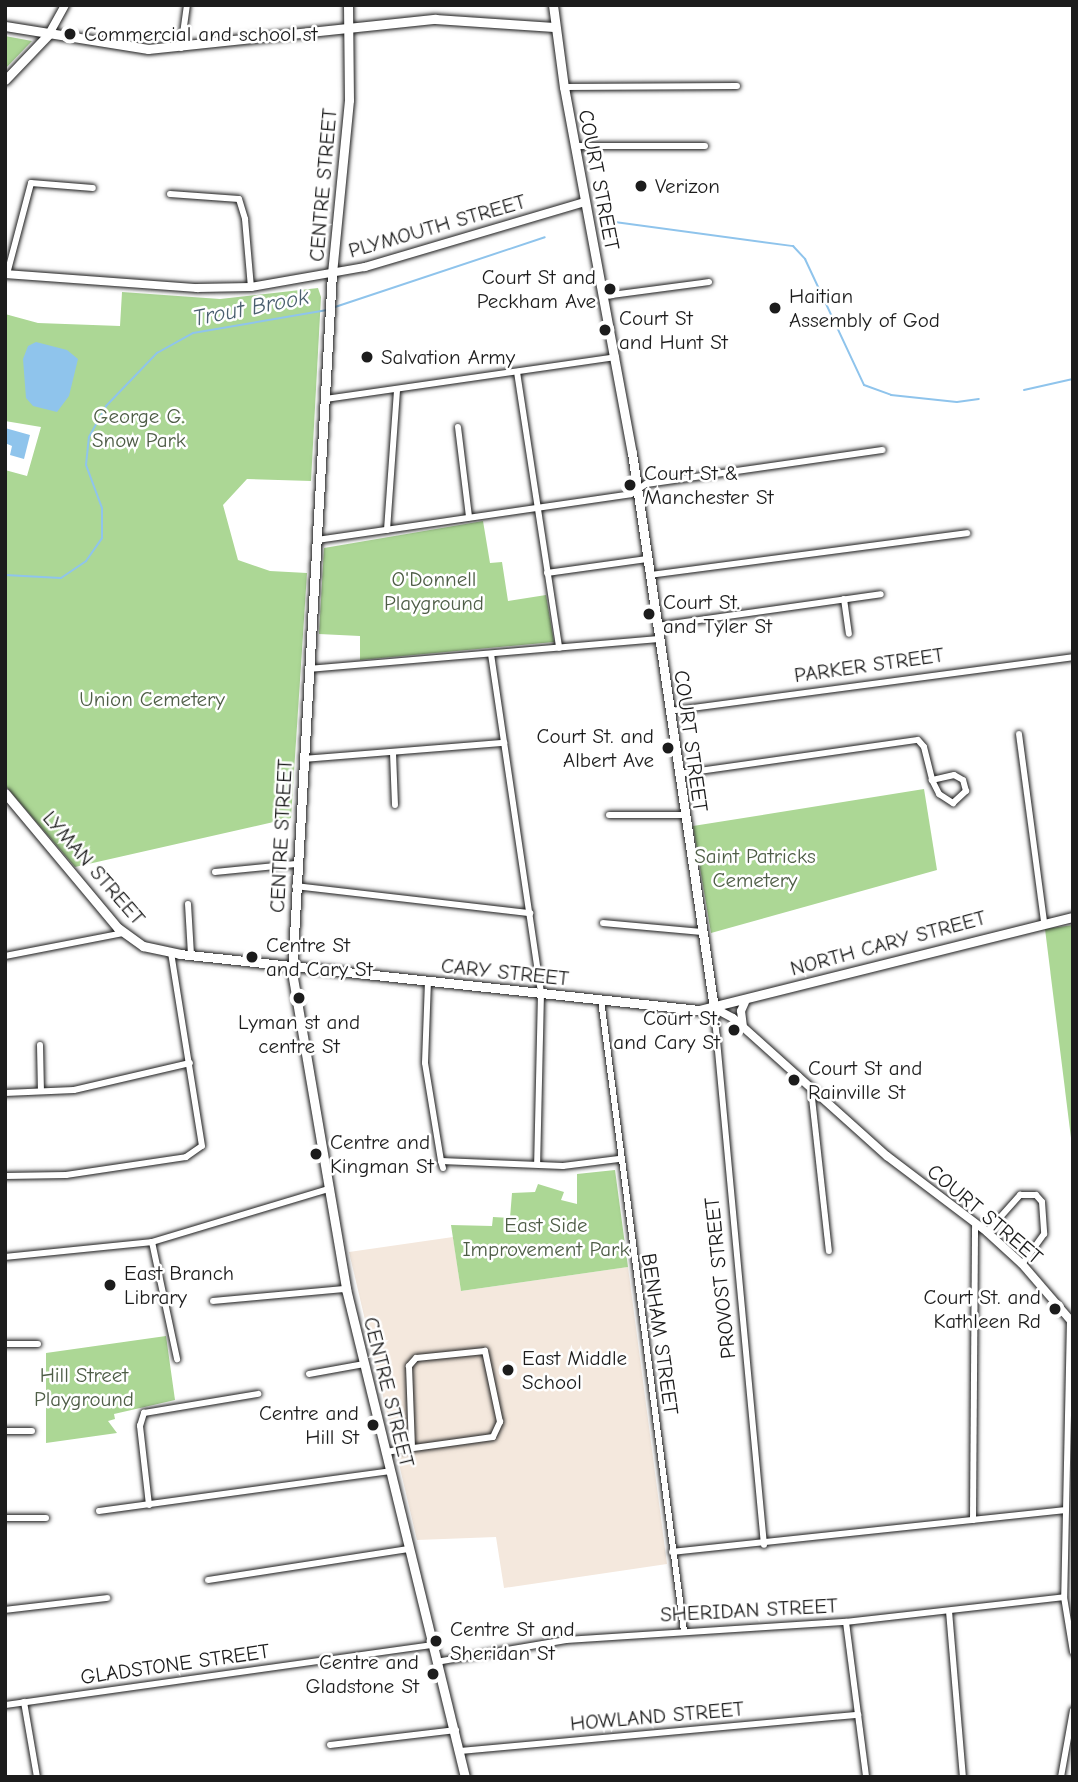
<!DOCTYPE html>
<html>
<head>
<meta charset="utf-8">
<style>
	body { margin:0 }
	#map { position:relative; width:1078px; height:1782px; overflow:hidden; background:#fff; font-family:"Comic Neue",sans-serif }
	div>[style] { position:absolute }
	.built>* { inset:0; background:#f4e8dd }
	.green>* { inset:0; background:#acd795 }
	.water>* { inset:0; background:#8fc4ec }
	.stream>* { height:2px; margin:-1px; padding:0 1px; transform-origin:1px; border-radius:1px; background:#8fc4ec }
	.roads { filter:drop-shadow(0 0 2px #1c1c1c) drop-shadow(0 0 2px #1c1c1c) }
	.minor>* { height:6px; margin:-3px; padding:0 3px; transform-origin:3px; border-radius:3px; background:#fff }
	.tertiary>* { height:8px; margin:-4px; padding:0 4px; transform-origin:4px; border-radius:4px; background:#fff }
	.secondary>* { height:9px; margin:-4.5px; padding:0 4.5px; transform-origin:4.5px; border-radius:4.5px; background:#fff }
	.dots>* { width:19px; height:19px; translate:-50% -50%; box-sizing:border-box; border:4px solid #fff; border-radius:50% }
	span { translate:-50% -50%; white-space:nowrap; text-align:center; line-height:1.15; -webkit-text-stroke:5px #fff; paint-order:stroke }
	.poi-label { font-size:21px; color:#1c1c1c }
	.left { translate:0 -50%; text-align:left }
	.right { translate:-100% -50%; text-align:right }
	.street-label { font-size:21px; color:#1c1c1c }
	.park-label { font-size:21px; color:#4e5d46 }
	.water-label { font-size:23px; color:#4a5f6f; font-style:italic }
	.frame { position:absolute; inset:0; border:7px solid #1c1c1c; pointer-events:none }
</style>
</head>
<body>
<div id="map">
	<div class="built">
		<div style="clip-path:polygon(453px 1237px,461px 1291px,628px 1267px,667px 1564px,504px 1588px,496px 1537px,417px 1540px,349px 1252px)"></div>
	</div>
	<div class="green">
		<div style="clip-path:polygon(5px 36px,32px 41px,5px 69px)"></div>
		<div style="clip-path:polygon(318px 288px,321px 297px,311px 481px,247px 479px,223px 505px,238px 560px,270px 571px,307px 573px,291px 818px,75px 867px,5px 785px,5px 470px,27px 476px,41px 427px,5px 421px,5px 314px,38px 323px,120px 326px,122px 292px,220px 299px)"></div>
		<div style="clip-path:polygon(483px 521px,490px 563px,502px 562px,508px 601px,546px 595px,554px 642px,360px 660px,360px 636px,319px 634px,324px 548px)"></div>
		<div style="clip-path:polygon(924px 789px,937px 870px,711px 933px,693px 826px)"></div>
		<div style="clip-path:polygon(1073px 925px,1073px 1154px,1045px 929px)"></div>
		<div style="clip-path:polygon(615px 1170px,628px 1267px,461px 1291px,451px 1225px,492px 1226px,493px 1217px,510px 1218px,512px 1193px,535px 1192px,538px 1184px,564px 1192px,561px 1200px,577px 1204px,577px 1174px)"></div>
		<div style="clip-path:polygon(166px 1336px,175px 1400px,114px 1414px,115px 1419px,108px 1421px,117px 1433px,46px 1443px,46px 1353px)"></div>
	</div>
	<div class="water">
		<div style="clip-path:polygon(36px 342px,67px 350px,78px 359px,69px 396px,57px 412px,33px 406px,26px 398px,23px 359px,28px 346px)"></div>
		<div style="clip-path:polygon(5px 428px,30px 435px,24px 459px,10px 455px,12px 446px,5px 443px)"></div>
	</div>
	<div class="stream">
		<div style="left:600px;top:220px;width:195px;rotate:7.7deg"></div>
		<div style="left:793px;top:246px;width:18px;rotate:47deg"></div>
		<div style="left:805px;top:259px;width:139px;rotate:64.9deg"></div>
		<div style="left:864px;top:385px;width:29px;rotate:20deg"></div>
		<div style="left:891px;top:395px;width:66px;rotate:6.1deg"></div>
		<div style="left:957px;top:402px;width:22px;rotate:-8deg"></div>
		<div style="left:335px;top:307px;width:221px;rotate:-18.4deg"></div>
		<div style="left:1024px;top:390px;width:50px;rotate:-12.7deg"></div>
		<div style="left:5px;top:575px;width:56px;rotate:3.1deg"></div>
		<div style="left:61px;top:578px;width:30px;rotate:-34deg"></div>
		<div style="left:86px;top:561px;width:28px;rotate:-55deg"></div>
		<div style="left:102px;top:538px;width:30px;rotate:-90deg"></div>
		<div style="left:102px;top:508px;width:46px;rotate:-110.4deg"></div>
		<div style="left:86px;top:465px;width:28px;rotate:-84deg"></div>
		<div style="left:89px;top:437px;width:35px;rotate:-61deg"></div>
		<div style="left:106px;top:406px;width:74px;rotate:-46.1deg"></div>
		<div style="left:157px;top:353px;width:41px;rotate:-29.1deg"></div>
		<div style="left:193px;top:333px;width:136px;rotate:-9.7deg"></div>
	</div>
	<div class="roads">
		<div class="minor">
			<div style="left:181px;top:48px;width:43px;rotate:-82.1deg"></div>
			<div style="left:564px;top:87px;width:173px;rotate:-0.3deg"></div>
			<div style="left:575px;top:146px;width:130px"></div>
			<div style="left:170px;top:194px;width:69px;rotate:4.1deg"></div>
			<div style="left:239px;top:199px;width:21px;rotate:73deg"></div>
			<div style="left:245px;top:219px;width:68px;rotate:85deg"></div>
			<div style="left:7px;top:274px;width:94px;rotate:-75.2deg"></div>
			<div style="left:31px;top:183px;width:62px;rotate:4.6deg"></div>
			<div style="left:604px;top:296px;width:106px;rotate:-7.6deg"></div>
			<div style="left:517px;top:372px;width:279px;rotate:81.3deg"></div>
			<div style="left:325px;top:399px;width:294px;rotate:-8.2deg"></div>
			<div style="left:458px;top:427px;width:91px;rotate:83deg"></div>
			<div style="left:387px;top:530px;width:141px;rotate:-85.9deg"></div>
			<div style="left:317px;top:540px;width:317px;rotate:-8.3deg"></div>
			<div style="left:631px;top:494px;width:18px;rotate:-34deg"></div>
			<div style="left:646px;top:484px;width:239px;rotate:-8.2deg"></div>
			<div style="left:547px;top:573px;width:101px;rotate:-8deg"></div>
			<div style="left:650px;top:575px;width:320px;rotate:-7.5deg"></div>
			<div style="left:844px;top:599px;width:35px;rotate:82deg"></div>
			<div style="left:657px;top:626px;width:226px;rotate:-8.1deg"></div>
			<div style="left:491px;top:654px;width:343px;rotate:81.6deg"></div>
			<div style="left:541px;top:993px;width:171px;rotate:91.3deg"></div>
			<div style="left:308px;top:669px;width:352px;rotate:-4.9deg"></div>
			<div style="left:670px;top:711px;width:407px;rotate:-7.6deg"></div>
			<div style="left:1019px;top:734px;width:189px;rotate:82.4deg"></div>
			<div style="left:393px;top:753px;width:52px;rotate:87.8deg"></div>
			<div style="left:303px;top:759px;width:202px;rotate:-4.6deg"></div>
			<div style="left:678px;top:774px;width:242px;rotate:-8.1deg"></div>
			<div style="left:918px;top:740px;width:9px;rotate:49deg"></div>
			<div style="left:924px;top:747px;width:34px;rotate:76deg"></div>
			<div style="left:932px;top:780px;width:16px;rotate:63deg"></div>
			<div style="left:939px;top:794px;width:17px;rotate:33deg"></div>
			<div style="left:953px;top:803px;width:18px;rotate:-43deg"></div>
			<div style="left:966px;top:791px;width:11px;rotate:-105deg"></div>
			<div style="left:963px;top:780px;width:10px;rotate:-151deg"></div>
			<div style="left:954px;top:775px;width:23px;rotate:167deg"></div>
			<div style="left:609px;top:815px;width:74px"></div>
			<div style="left:215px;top:872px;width:81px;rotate:-5.6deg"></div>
			<div style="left:295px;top:886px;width:237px;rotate:6.6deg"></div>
			<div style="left:188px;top:904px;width:51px;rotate:86.6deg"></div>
			<div style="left:603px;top:923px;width:99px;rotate:5.2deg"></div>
			<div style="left:5px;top:956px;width:120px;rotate:-11deg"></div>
			<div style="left:428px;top:981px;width:82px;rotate:92.1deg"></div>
			<div style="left:425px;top:1063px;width:99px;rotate:80.7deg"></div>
			<div style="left:601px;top:1000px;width:636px;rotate:82.51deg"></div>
			<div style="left:714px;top:1008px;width:539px;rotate:84.68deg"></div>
			<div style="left:40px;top:1045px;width:46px;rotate:88.8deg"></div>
			<div style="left:811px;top:1089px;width:163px;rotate:83.7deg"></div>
			<div style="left:5px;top:1093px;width:69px;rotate:-2.5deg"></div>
			<div style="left:74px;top:1090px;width:119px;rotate:-13.1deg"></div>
			<div style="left:443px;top:1168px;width:7px;rotate:-106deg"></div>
			<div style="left:441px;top:1161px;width:122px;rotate:2.3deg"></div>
			<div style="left:563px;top:1166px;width:56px;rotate:-7.1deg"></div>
			<div style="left:5px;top:1176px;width:61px;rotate:-0.9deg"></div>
			<div style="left:66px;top:1175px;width:121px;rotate:-8.5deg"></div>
			<div style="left:186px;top:1157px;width:19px;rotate:-35deg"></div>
			<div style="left:202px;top:1146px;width:196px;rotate:-99.1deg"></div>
			<div style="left:987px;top:1232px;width:50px;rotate:-48.3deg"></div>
			<div style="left:1020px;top:1195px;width:16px"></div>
			<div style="left:1036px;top:1195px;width:9px;rotate:49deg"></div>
			<div style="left:1042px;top:1202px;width:32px;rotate:86deg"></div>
			<div style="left:1044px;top:1234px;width:37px;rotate:126deg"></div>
			<div style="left:152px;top:1242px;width:120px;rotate:77.9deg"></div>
			<div style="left:5px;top:1257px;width:148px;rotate:-5.8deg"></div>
			<div style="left:152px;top:1242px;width:185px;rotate:-16.7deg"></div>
			<div style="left:213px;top:1301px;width:134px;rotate:-5.2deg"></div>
			<div style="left:1070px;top:1320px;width:277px;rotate:91.2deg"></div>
			<div style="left:1064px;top:1597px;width:56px;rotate:80.7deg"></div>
			<div style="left:5px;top:1344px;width:33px"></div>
			<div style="left:309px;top:1374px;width:56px;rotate:-10.3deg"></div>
			<div style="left:5px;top:1431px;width:27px"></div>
			<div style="left:385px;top:1452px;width:109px;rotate:-7.9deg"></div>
			<div style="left:493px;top:1437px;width:17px;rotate:-65deg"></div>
			<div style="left:500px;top:1422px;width:73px;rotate:-101.9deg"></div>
			<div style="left:485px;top:1351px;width:69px;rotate:174.2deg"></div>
			<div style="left:416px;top:1358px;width:11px;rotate:131deg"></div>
			<div style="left:409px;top:1366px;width:82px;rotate:87.9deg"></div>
			<div style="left:149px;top:1505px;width:80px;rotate:-96.5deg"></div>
			<div style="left:140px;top:1426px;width:14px;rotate:-73deg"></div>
			<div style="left:144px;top:1413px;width:116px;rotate:-9.5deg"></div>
			<div style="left:99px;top:1511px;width:294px;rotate:-7.8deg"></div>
			<div style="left:5px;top:1518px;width:41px"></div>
			<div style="left:973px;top:1520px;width:296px;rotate:-89.6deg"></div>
			<div style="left:672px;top:1552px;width:393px;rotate:-6.1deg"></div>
			<div style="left:208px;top:1580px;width:203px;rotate:-8.8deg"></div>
			<div style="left:5px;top:1610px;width:103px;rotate:-6.7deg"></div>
			<div style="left:949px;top:1611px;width:167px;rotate:85.2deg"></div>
			<div style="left:846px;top:1622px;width:156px;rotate:82.6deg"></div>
			<div style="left:436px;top:1662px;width:132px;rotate:-9.6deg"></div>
			<div style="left:566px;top:1640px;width:281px;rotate:-3.7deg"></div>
			<div style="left:846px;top:1622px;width:219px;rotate:-6.5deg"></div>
			<div style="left:24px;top:1702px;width:76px;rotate:80.2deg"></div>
			<div style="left:5px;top:1705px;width:431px;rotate:-8deg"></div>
			<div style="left:330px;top:1745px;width:127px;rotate:-6.8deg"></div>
			<div style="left:460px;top:1751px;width:400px;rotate:-5.2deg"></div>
			<div style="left:1061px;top:1777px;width:68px;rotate:-79.8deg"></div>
		</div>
		<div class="tertiary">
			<div style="left:49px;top:34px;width:33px;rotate:-61deg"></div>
			<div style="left:5px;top:274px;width:193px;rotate:4.2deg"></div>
			<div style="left:197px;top:288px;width:54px;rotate:-1.1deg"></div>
			<div style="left:251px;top:287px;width:116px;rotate:-10deg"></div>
			<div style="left:365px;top:267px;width:229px;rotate:-16.5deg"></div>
			<div style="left:714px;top:1008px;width:21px;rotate:28deg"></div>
			<div style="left:733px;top:1018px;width:207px;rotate:41.9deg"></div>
			<div style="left:887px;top:1156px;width:126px;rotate:37.2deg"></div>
			<div style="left:987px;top:1232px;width:47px;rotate:42.4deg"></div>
			<div style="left:1022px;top:1264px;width:78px;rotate:49.2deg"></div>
			<div style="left:743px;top:1027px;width:16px;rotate:-97deg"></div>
			<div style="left:741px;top:1011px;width:12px;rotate:-66deg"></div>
		</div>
		<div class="secondary">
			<div style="left:348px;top:5px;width:95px;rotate:89.4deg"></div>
			<div style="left:349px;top:100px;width:174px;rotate:95.6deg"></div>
			<div style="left:332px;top:273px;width:700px;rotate:93.28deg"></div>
			<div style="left:292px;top:972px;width:322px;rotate:80.3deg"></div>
			<div style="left:346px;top:1289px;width:502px;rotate:76.3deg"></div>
			<div style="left:553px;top:5px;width:83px;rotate:82.4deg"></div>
			<div style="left:564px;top:87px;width:372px;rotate:79.5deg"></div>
			<div style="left:632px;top:453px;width:561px;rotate:81.6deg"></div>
			<div style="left:5px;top:26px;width:145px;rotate:9.1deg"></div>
			<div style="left:148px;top:49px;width:289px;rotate:-6deg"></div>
			<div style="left:435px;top:19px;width:119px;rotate:3.8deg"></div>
			<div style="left:5px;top:80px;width:64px;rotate:-46.3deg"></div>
			<div style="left:5px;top:793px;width:176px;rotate:50.1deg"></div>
			<div style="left:118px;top:928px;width:31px;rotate:36deg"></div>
			<div style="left:143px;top:946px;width:38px;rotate:12deg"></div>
			<div style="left:180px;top:954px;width:522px;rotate:6.16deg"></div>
			<div style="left:699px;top:1010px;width:385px;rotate:-14deg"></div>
		</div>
	</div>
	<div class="dots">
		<div style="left:70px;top:34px;background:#1c1c1c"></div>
		<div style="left:641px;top:186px;background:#1c1c1c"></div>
		<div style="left:610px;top:289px;background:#1c1c1c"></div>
		<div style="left:775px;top:308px;background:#1c1c1c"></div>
		<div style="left:605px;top:330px;background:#1c1c1c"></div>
		<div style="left:367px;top:357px;background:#1c1c1c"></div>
		<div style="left:630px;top:485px;background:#1c1c1c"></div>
		<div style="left:649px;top:614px;background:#1c1c1c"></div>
		<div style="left:668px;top:748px;background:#1c1c1c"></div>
		<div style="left:252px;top:957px;background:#1c1c1c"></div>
		<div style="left:299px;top:998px;background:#1c1c1c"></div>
		<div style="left:734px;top:1030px;background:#1c1c1c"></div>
		<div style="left:794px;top:1080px;background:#1c1c1c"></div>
		<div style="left:316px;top:1154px;background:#1c1c1c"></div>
		<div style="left:110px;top:1285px;background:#1c1c1c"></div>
		<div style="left:1055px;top:1309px;background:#1c1c1c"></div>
		<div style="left:508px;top:1370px;background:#1c1c1c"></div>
		<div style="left:373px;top:1425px;background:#1c1c1c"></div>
		<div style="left:436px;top:1641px;background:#1c1c1c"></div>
		<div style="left:433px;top:1674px;background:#1c1c1c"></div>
	</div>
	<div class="poi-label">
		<span class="left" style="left:84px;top:34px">Commercial and school st</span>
		<span class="left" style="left:655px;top:186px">Verizon</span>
		<span class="right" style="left:596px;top:289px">Court St and<br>Peckham Ave</span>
		<span class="left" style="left:789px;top:308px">Haitian<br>Assembly of God</span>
		<span class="left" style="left:619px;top:330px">Court St<br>and Hunt St</span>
		<span class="left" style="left:381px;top:357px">Salvation Army</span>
		<span class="left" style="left:644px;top:485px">Court St &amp;<br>Manchester St</span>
		<span class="left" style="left:663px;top:614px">Court St.<br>and Tyler St</span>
		<span class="right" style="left:654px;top:748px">Court St. and<br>Albert Ave</span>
		<span class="left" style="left:266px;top:957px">Centre St<br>and Cary St</span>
		<span class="right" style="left:720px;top:1030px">Court St.<br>and Cary St</span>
		<span style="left:299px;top:1034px">Lyman st and<br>centre St</span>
		<span class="left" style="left:808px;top:1080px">Court St and<br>Rainville St</span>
		<span class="left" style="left:330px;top:1154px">Centre and<br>Kingman St</span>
		<span class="left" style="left:124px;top:1285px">East Branch<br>Library</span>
		<span class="right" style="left:1041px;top:1309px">Court St. and<br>Kathleen Rd</span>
		<span class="left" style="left:522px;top:1370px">East Middle<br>School</span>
		<span class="right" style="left:359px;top:1425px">Centre and<br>Hill St</span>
		<span class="left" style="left:450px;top:1641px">Centre St and<br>Sheridan St</span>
		<span class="right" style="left:419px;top:1674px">Centre and<br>Gladstone St</span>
	</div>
	<div class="street-label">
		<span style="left:599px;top:180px;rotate:79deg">COURT STREET</span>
		<span style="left:323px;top:185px;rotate:-85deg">CENTRE STREET</span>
		<span style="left:437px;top:226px;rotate:-16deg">PLYMOUTH STREET</span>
		<span style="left:869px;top:665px;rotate:-8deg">PARKER STREET</span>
		<span style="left:691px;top:741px;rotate:82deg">COURT STREET</span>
		<span style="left:281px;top:836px;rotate:-87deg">CENTRE STREET</span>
		<span style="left:94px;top:868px;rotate:49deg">LYMAN STREET</span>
		<span style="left:888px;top:943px;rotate:-15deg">NORTH CARY STREET</span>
		<span style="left:505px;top:972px;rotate:6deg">CARY STREET</span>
		<span style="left:985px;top:1214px;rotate:40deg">COURT STREET</span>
		<span style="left:720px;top:1278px;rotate:-96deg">PROVOST STREET</span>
		<span style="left:660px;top:1334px;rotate:82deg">BENHAM STREET</span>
		<span style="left:389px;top:1392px;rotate:76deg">CENTRE STREET</span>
		<span style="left:749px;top:1610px;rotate:-3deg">SHERIDAN STREET</span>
		<span style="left:175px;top:1664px;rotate:-8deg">GLADSTONE STREET</span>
		<span style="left:657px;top:1716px;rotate:-5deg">HOWLAND STREET</span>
	</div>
	<div class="park-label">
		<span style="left:139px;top:428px">George G.<br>Snow Park</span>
		<span style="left:434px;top:591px">O'Donnell<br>Playground</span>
		<span style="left:152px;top:699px">Union Cemetery</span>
		<span style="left:755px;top:868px">Saint Patricks<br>Cemetery</span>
		<span style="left:546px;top:1237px">East Side<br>Improvement Park</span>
		<span style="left:84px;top:1387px">Hill Street<br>Playground</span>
	</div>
	<div class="water-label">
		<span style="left:251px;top:308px;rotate:-11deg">Trout Brook</span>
	</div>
	<div class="frame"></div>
</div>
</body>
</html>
